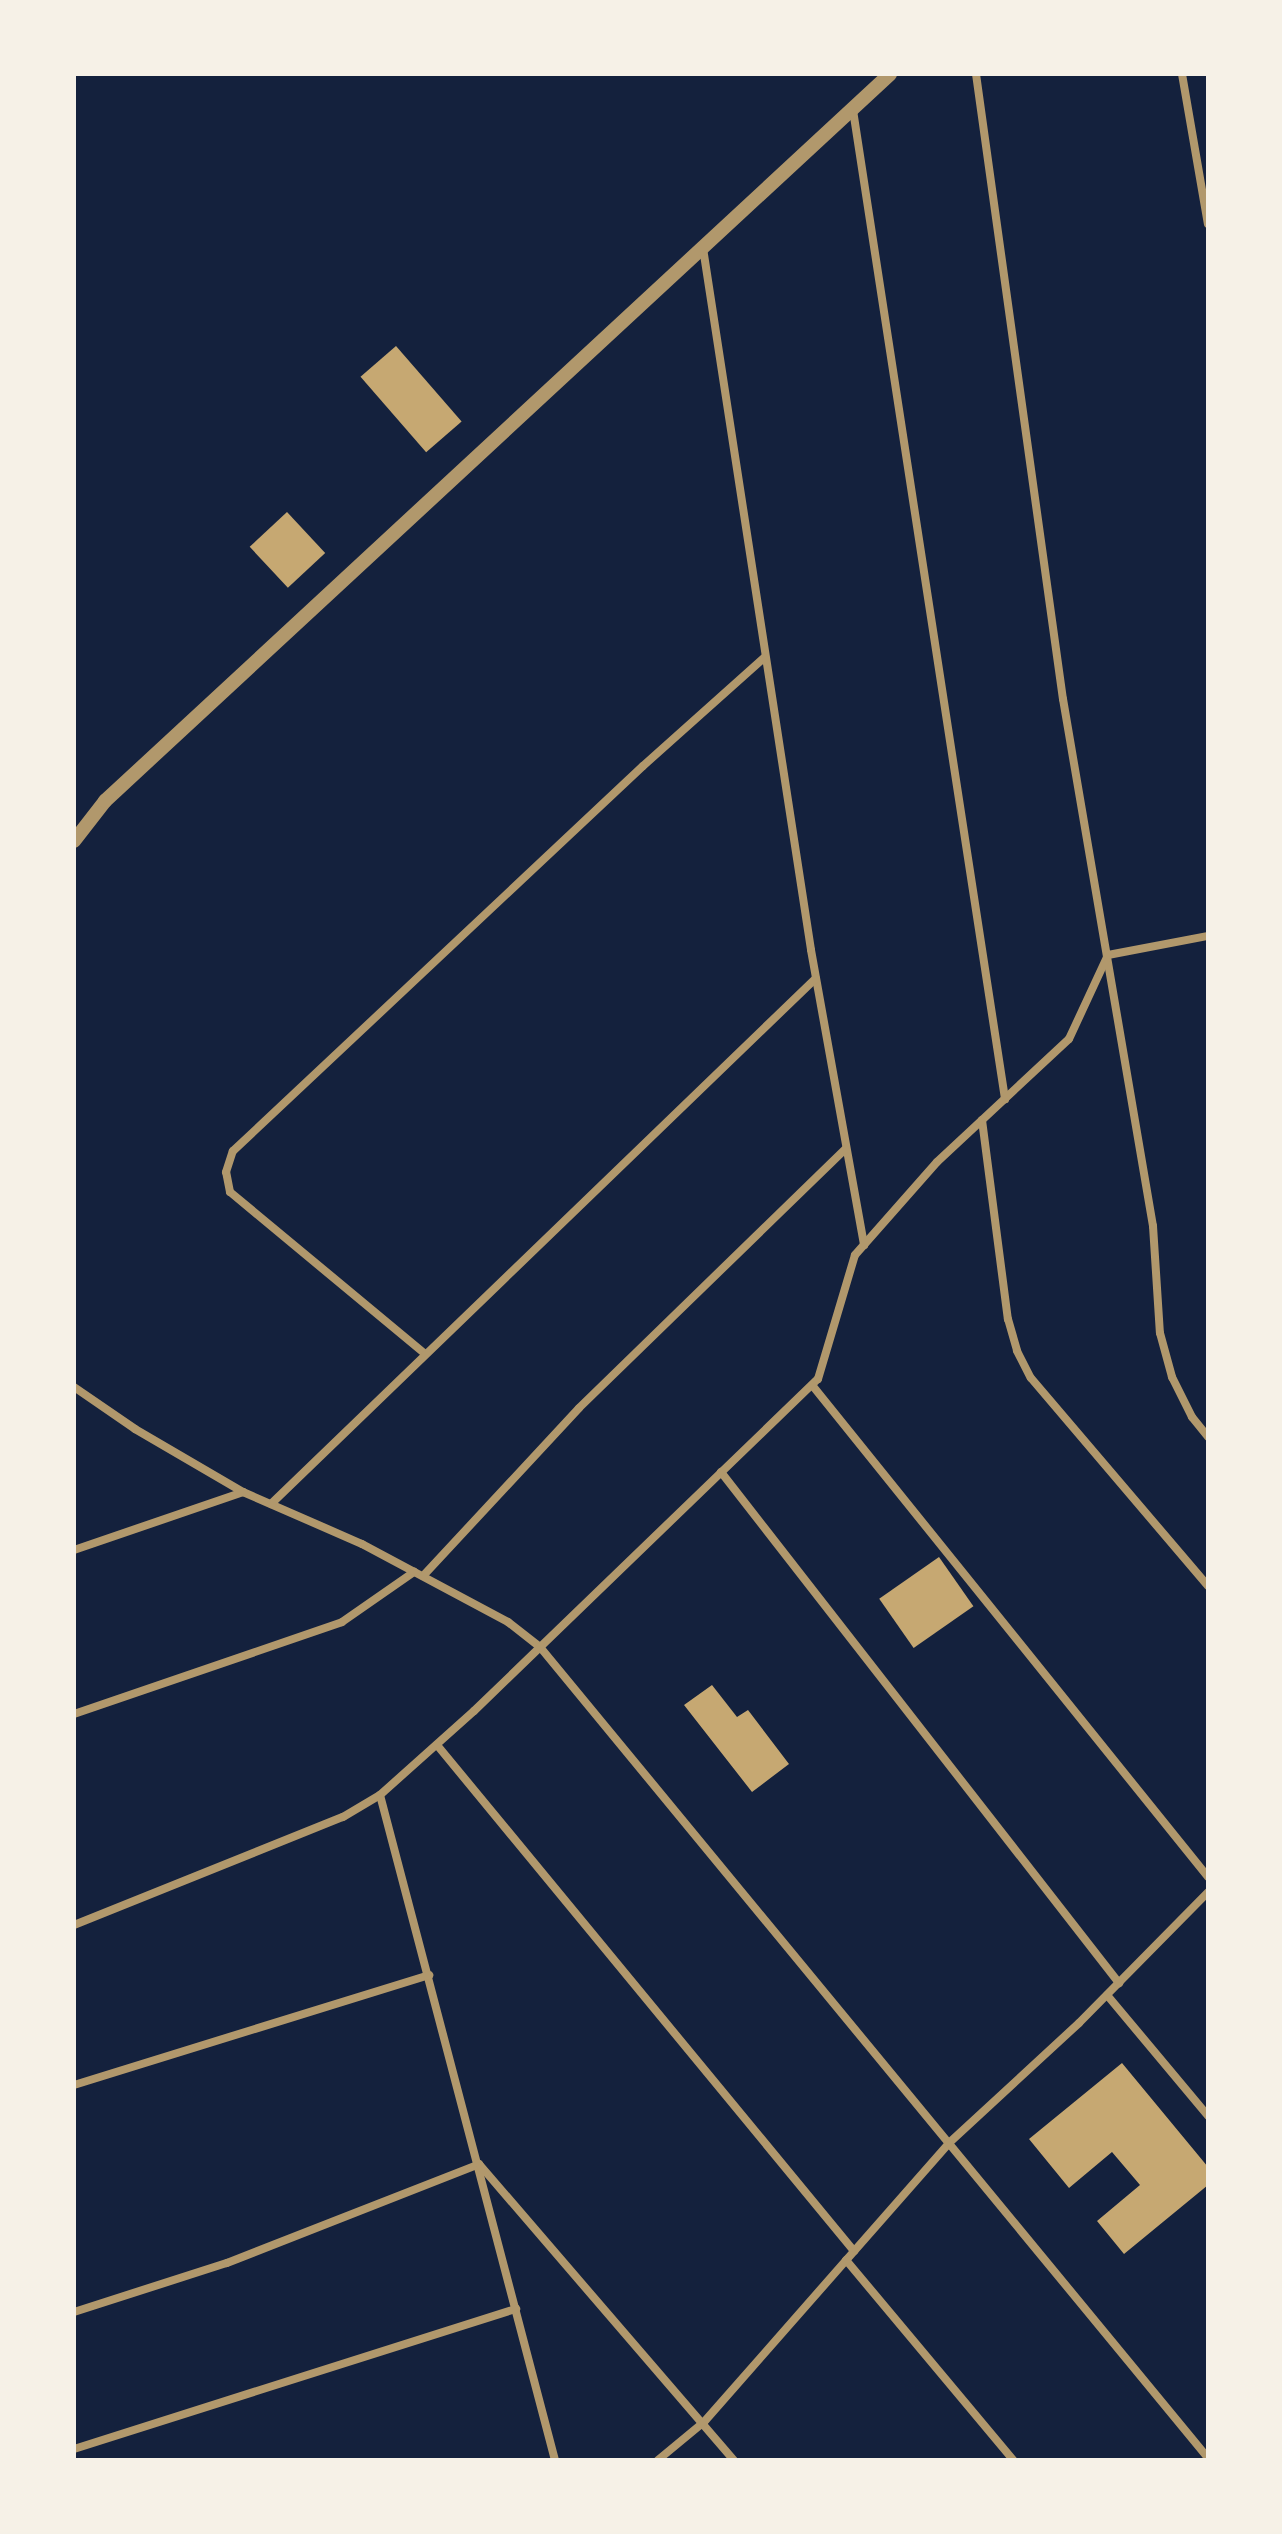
<!DOCTYPE html>
<html>
<head>
<meta charset="utf-8">
<style>
	body { margin:0 }
	#map { position:relative; width:1282px; height:2534px; overflow:hidden; background:#14213d; font-family:Poppins,sans-serif }
	div>[style] { position:absolute }
	.building>* { inset:0; background:#c6a872; transform-origin:0 0 }
	.minor>* { height:8px; margin:-4px; padding:0 4px; transform-origin:4px; border-radius:4px; background:#b1986c }
	.tertiary>* { height:14px; margin:-7px; padding:0 7px; transform-origin:7px; border-radius:7px; background:#b1986c }
	span { translate:-50% -50%; white-space:nowrap; text-align:center; line-height:1.15; -webkit-text-stroke:6px #f6f1e7; paint-order:stroke }
	.frame { position:absolute; inset:0; border:76px solid #f6f1e7; pointer-events:none }
</style>
</head>
<body>
<div id="map">
	<div class="building">
		<div style="left:396px;top:346px;width:100px;height:47px;rotate:49deg"></div>
		<div style="left:287px;top:512px;width:56px;height:51px;rotate:47deg"></div>
		<div style="left:939px;top:1557px;width:60px;height:73px;rotate:55deg"></div>
		<div style="clip-path:polygon(712px 1685px,737px 1717px,748px 1710px,789px 1764px,752px 1792px,684px 1705px)"></div>
		<div style="clip-path:polygon(1122px 2063px,1208px 2167px,1208px 2185px,1124px 2254px,1097px 2221px,1140px 2185px,1112px 2152px,1069px 2188px,1029px 2139px)"></div>
	</div>
	<div class="minor">
		<div style="left:976px;top:74px;width:631px;rotate:82.08deg"></div>
		<div style="left:1063px;top:699px;width:535px;rotate:80.31deg"></div>
		<div style="left:1153px;top:1226px;width:107px;rotate:86.3deg"></div>
		<div style="left:1160px;top:1333px;width:46px;rotate:74.7deg"></div>
		<div style="left:1172px;top:1377px;width:45px;rotate:63.4deg"></div>
		<div style="left:1192px;top:1417px;width:26px;rotate:51deg"></div>
		<div style="left:1182px;top:74px;width:152px;rotate:80.2deg"></div>
		<div style="left:853px;top:110px;width:1001px;rotate:81.26deg"></div>
		<div style="left:703px;top:248px;width:710px;rotate:81.25deg"></div>
		<div style="left:811px;top:950px;width:300px;rotate:79.8deg"></div>
		<div style="left:982px;top:1120px;width:201px;rotate:82.6deg"></div>
		<div style="left:1008px;top:1319px;width:33px;rotate:74deg"></div>
		<div style="left:1017px;top:1351px;width:30px;rotate:63deg"></div>
		<div style="left:1031px;top:1378px;width:273px;rotate:49.6deg"></div>
		<div style="left:424px;top:1353px;width:252px;rotate:-140.3deg"></div>
		<div style="left:230px;top:1192px;width:20px;rotate:-101deg"></div>
		<div style="left:226px;top:1172px;width:22px;rotate:-72deg"></div>
		<div style="left:233px;top:1151px;width:562px;rotate:-43.2deg"></div>
		<div style="left:643px;top:766px;width:162px;rotate:-41.8deg"></div>
		<div style="left:812px;top:1385px;width:632px;rotate:51.17deg"></div>
		<div style="left:74px;top:1387px;width:74px;rotate:34.5deg"></div>
		<div style="left:135px;top:1429px;width:125px;rotate:30.3deg"></div>
		<div style="left:243px;top:1492px;width:130px;rotate:23.6deg"></div>
		<div style="left:362px;top:1544px;width:166px;rotate:28.1deg"></div>
		<div style="left:508px;top:1622px;width:41px;rotate:38deg"></div>
		<div style="left:540px;top:1647px;width:1051px;rotate:50.52deg"></div>
		<div style="left:721px;top:1472px;width:648px;rotate:52.09deg"></div>
		<div style="left:271px;top:1504px;width:757px;rotate:-43.98deg"></div>
		<div style="left:74px;top:1550px;width:179px;rotate:-18.9deg"></div>
		<div style="left:423px;top:1576px;width:229px;rotate:-47.1deg"></div>
		<div style="left:579px;top:1408px;width:371px;rotate:-44.2deg"></div>
		<div style="left:74px;top:1714px;width:283px;rotate:-18.9deg"></div>
		<div style="left:342px;top:1622px;width:88px;rotate:-34.8deg"></div>
		<div style="left:437px;top:1745px;width:656px;rotate:50.51deg"></div>
		<div style="left:380px;top:1795px;width:688px;rotate:75.26deg"></div>
		<div style="left:74px;top:1925px;width:290px;rotate:-21.9deg"></div>
		<div style="left:343px;top:1817px;width:43px;rotate:-30.7deg"></div>
		<div style="left:380px;top:1795px;width:126px;rotate:-41.8deg"></div>
		<div style="left:474px;top:1711px;width:478px;rotate:-44deg"></div>
		<div style="left:818px;top:1379px;width:129px;rotate:-73.4deg"></div>
		<div style="left:855px;top:1255px;width:124px;rotate:-48.6deg"></div>
		<div style="left:937px;top:1162px;width:180px;rotate:-43deg"></div>
		<div style="left:1069px;top:1039px;width:93px;rotate:-65.1deg"></div>
		<div style="left:1108px;top:955px;width:102px;rotate:-10.8deg"></div>
		<div style="left:1107px;top:1995px;width:158px;rotate:50.1deg"></div>
		<div style="left:74px;top:2085px;width:372px;rotate:-17.2deg"></div>
		<div style="left:846px;top:2260px;width:261px;rotate:50.1deg"></div>
		<div style="left:74px;top:2312px;width:161px;rotate:-17.8deg"></div>
		<div style="left:227px;top:2263px;width:271px;rotate:-21.4deg"></div>
		<div style="left:479px;top:2164px;width:391px;rotate:49.3deg"></div>
		<div style="left:74px;top:2449px;width:464px;rotate:-17.6deg"></div>
		<div style="left:658px;top:2460px;width:60px;rotate:-39.6deg"></div>
		<div style="left:704px;top:2422px;width:371px;rotate:-48.7deg"></div>
		<div style="left:949px;top:2143px;width:177px;rotate:-42.7deg"></div>
		<div style="left:1079px;top:2023px;width:184px;rotate:-45.4deg"></div>
	</div>
	<div class="tertiary">
		<div style="left:74px;top:841px;width:51px;rotate:-52.2deg"></div>
		<div style="left:105px;top:801px;width:1070px;rotate:-42.8deg"></div>
	</div>
	<div class="frame"></div>
</div>
</body>
</html>
